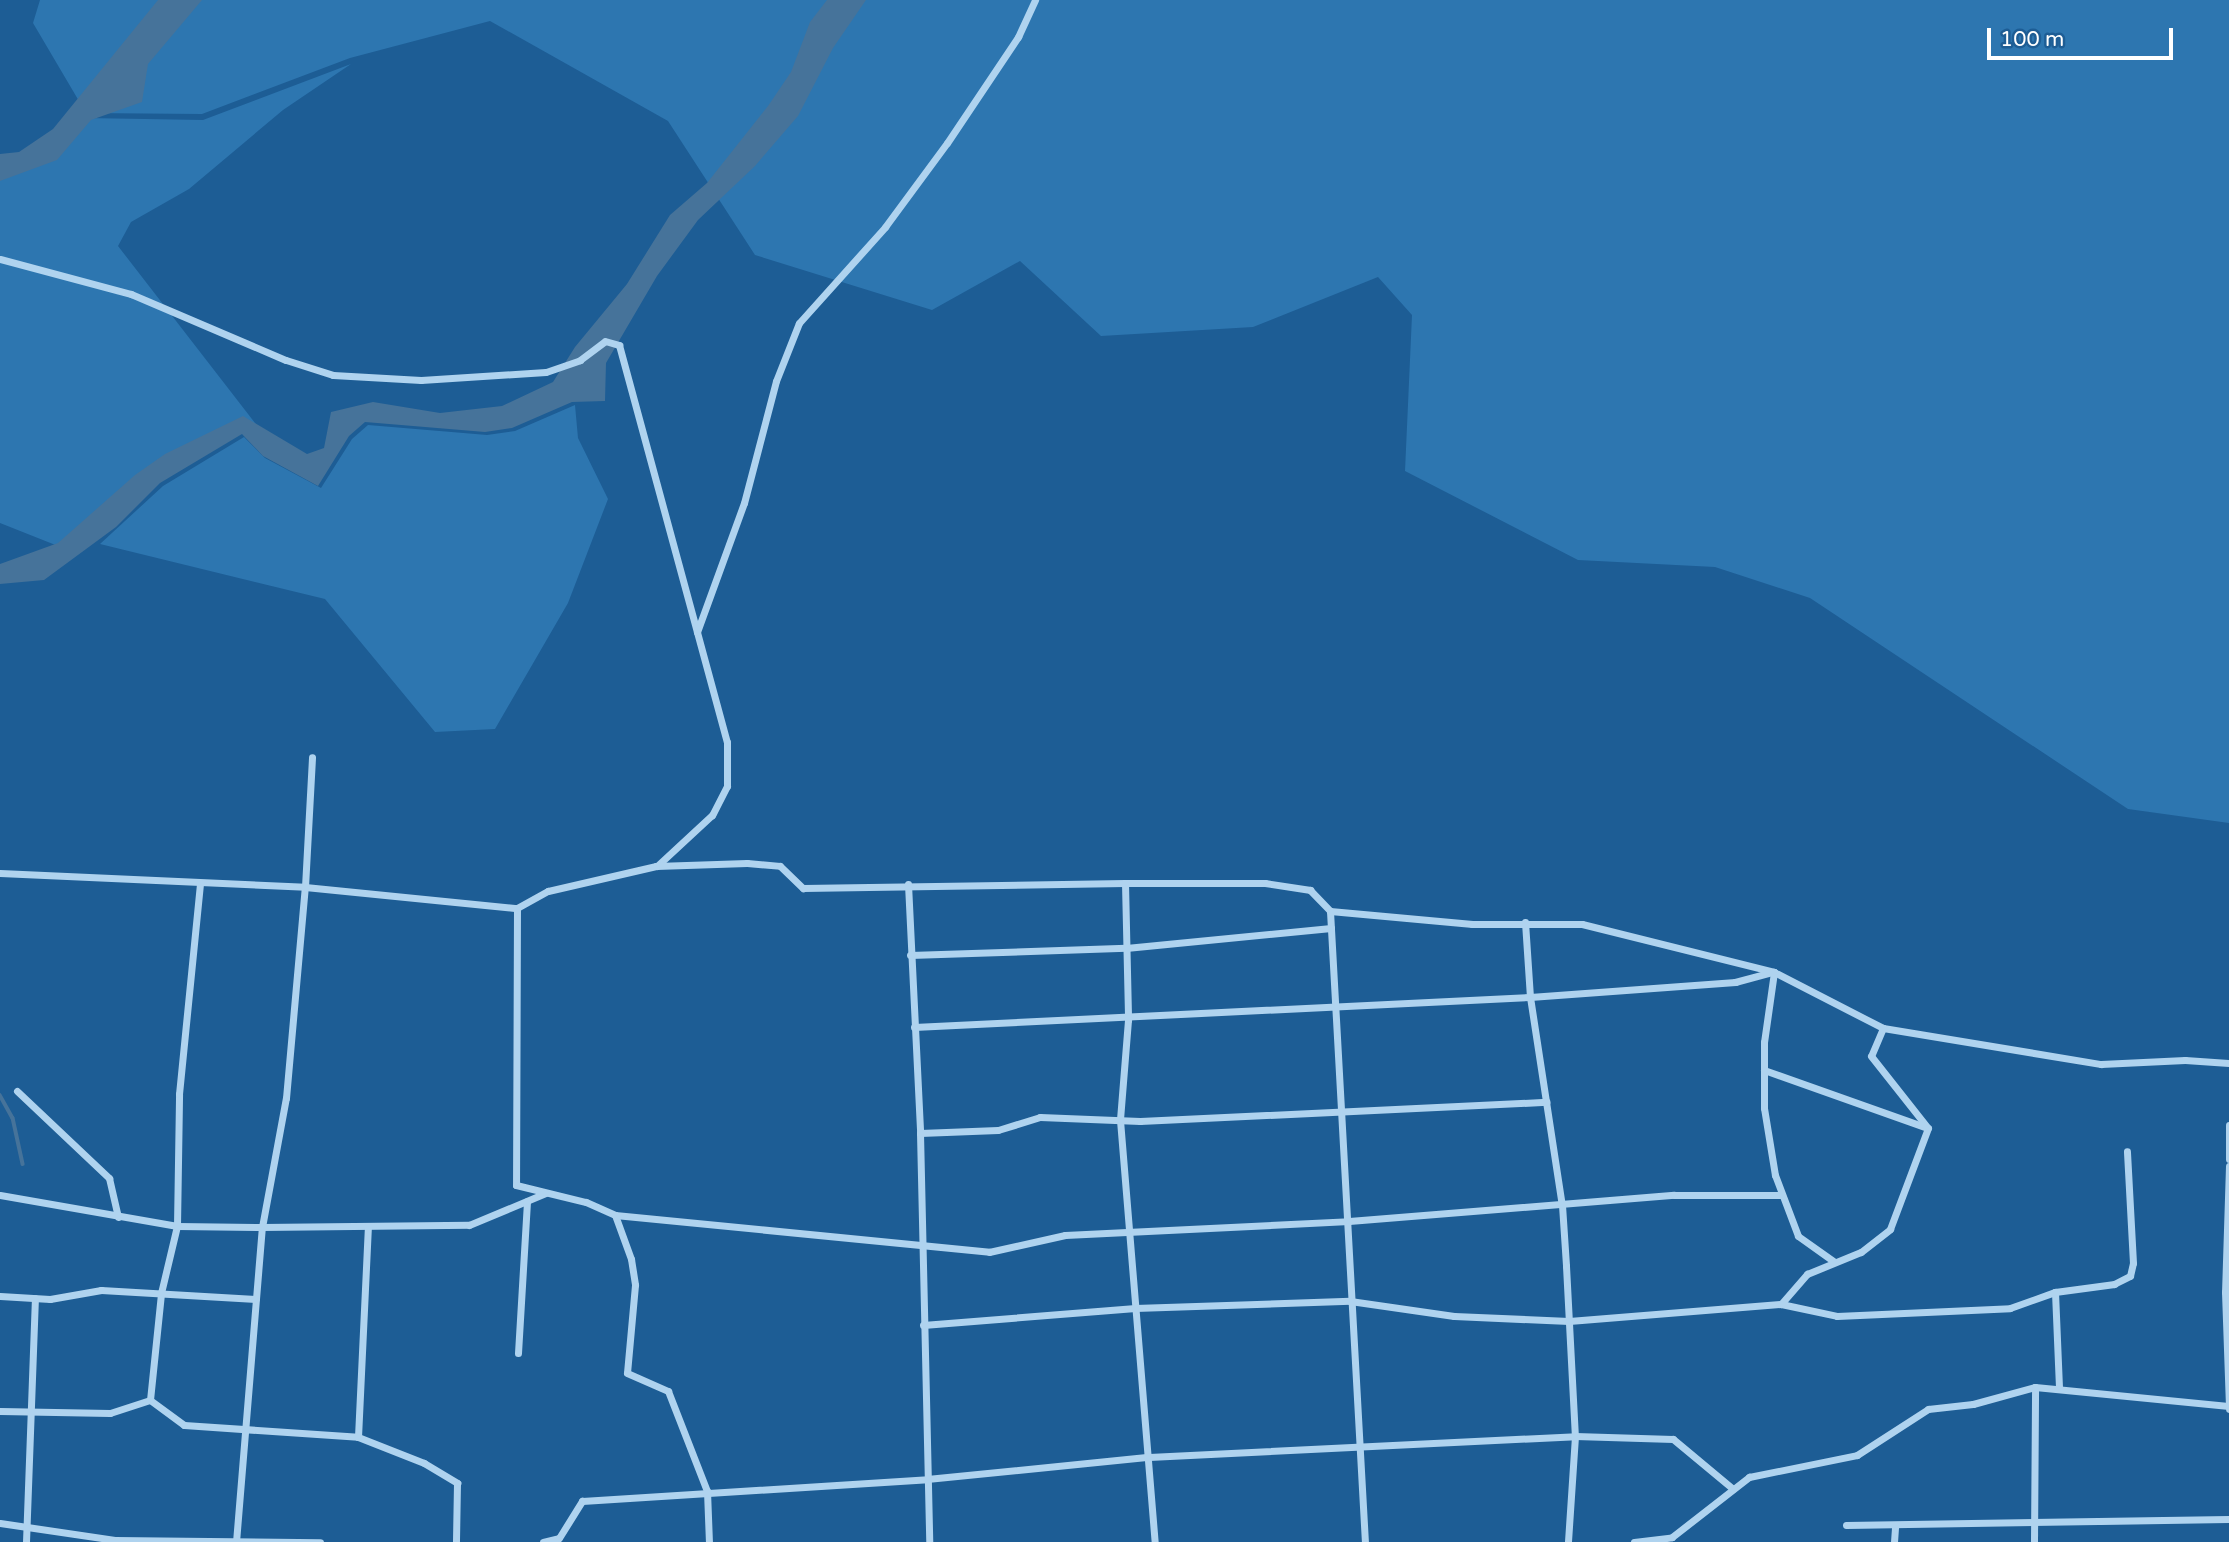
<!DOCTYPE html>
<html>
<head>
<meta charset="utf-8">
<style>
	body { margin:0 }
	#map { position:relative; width:2229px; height:1542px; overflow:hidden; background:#1d5d95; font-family:"Varela Round",sans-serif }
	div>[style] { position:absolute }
	.green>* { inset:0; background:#2d76b0 }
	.water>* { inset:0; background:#46739a }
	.stream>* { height:3.5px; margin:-1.75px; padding:0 1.75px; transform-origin:1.75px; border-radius:1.75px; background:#46739a }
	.street>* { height:7px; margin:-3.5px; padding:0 3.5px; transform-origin:3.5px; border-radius:3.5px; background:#afd3ef }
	span { translate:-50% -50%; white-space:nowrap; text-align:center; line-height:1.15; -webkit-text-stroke:6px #1d5d95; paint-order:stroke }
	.scale { position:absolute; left:1987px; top:28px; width:186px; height:32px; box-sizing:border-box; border:4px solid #fff; border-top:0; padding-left:9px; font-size:21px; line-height:24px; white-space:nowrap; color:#fff; -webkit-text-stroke:5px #1d5d95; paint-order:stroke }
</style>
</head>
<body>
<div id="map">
	<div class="green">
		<div style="clip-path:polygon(40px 0,2229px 0,2229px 823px,2128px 809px,1810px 598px,1715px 567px,1578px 560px,1405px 471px,1412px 315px,1378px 277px,1253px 327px,1101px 336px,1020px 261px,932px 310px,755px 255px,668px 121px,490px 21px,350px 58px,202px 114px,86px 113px,33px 23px)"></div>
		<div style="clip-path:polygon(351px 64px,283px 110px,189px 189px,131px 222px,118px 246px,262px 432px,242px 419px,58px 546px,0 523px,0 179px,86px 118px,203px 120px)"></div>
		<div style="clip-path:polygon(575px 405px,578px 438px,608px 499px,568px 603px,495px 729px,435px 732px,325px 599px,100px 544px,163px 486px,244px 437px,265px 458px,321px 488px,352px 439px,368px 425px,487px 435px,515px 431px)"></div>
	</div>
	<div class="water">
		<div style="clip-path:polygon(158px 0,202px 0,148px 64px,142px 102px,91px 120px,57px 160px,0 181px,0 154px,19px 152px,53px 129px)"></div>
		<div style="clip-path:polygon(827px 0,866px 0,833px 48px,798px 116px,755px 166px,698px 220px,657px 276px,606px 363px,605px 401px,572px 402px,512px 428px,485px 432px,365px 422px,349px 436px,318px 486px,263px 456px,242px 434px,160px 483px,116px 527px,44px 580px,0 584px,0 564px,58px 543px,135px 475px,165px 454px,243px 416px,307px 454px,324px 448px,331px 412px,373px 402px,440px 413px,502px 406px,553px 382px,575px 347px,627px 284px,670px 215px,707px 183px,768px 106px,791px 72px,810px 22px)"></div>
	</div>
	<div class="stream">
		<div style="left:0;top:1095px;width:26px;rotate:61deg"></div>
		<div style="left:13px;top:1118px;width:47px;rotate:77.7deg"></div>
	</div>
	<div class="street">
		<div style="left:0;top:259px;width:136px;rotate:15deg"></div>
		<div style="left:131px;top:294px;width:168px;rotate:23.1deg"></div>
		<div style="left:286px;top:360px;width:49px;rotate:17.7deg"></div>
		<div style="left:333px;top:375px;width:88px;rotate:3.3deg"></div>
		<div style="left:421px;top:380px;width:125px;rotate:-3.7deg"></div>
		<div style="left:546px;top:372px;width:36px;rotate:-19deg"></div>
		<div style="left:580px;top:360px;width:31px;rotate:-37deg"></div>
		<div style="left:605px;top:341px;width:15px;rotate:16deg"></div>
		<div style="left:619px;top:345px;width:411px;rotate:74.8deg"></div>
		<div style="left:727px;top:742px;width:44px;rotate:90deg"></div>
		<div style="left:727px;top:786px;width:33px;rotate:117deg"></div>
		<div style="left:712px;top:815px;width:75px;rotate:137.2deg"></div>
		<div style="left:697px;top:632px;width:137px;rotate:-70deg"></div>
		<div style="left:744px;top:503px;width:126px;rotate:-75.3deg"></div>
		<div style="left:776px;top:381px;width:62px;rotate:-68.4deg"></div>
		<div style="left:799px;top:323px;width:129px;rotate:-48.1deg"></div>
		<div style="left:885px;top:227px;width:104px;rotate:-53.6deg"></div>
		<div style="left:947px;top:143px;width:128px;rotate:-56.2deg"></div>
		<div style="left:1018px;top:37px;width:41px;rotate:-65.3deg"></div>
		<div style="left:0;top:873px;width:305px;rotate:2.6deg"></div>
		<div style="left:305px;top:887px;width:213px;rotate:5.7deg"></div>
		<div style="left:517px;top:908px;width:35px;rotate:-29deg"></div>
		<div style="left:548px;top:891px;width:111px;rotate:-13deg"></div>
		<div style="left:656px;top:866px;width:91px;rotate:-1.9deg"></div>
		<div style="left:747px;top:863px;width:33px;rotate:5deg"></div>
		<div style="left:780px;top:866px;width:32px;rotate:44deg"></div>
		<div style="left:803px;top:888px;width:322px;rotate:-0.9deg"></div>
		<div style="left:1125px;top:883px;width:140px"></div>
		<div style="left:1265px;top:883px;width:46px;rotate:8.8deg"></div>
		<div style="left:1310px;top:890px;width:29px;rotate:46deg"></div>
		<div style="left:1330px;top:911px;width:632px;rotate:86.83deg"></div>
		<div style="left:1125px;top:883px;width:137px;rotate:88.7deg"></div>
		<div style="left:1128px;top:1020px;width:100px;rotate:94.6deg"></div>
		<div style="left:1120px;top:1120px;width:423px;rotate:85.3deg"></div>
		<div style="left:908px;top:884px;width:249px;rotate:87.2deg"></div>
		<div style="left:920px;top:1133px;width:409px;rotate:88.7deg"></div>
		<div style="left:517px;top:908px;width:277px;rotate:90.2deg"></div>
		<div style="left:516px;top:1185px;width:72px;rotate:13.7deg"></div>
		<div style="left:586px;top:1202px;width:32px;rotate:24deg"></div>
		<div style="left:615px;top:1215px;width:376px;rotate:5.6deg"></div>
		<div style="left:989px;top:1252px;width:78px;rotate:-12.6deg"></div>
		<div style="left:1065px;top:1235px;width:284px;rotate:-2.8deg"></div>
		<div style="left:1349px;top:1221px;width:326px;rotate:-4.6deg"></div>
		<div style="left:1674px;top:1195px;width:108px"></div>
		<div style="left:1330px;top:911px;width:143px;rotate:5.2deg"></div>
		<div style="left:1472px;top:924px;width:110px"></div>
		<div style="left:1582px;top:924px;width:198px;rotate:14deg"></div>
		<div style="left:1774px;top:972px;width:123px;rotate:27.2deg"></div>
		<div style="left:1883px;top:1028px;width:221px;rotate:9.4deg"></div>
		<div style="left:2101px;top:1064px;width:84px;rotate:-2.7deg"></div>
		<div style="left:2185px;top:1060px;width:44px;rotate:3.9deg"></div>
		<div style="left:1525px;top:922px;width:75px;rotate:86.2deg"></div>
		<div style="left:1530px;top:997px;width:210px;rotate:81.3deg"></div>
		<div style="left:1562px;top:1205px;width:61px;rotate:86.2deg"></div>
		<div style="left:1566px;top:1266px;width:170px;rotate:87deg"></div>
		<div style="left:1575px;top:1436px;width:106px;rotate:93.8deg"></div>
		<div style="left:910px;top:955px;width:216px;rotate:-1.9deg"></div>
		<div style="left:1126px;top:948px;width:206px;rotate:-5.6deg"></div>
		<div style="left:1774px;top:972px;width:71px;rotate:98.1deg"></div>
		<div style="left:1764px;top:1042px;width:66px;rotate:90deg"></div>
		<div style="left:1764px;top:1108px;width:68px;rotate:80.7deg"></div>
		<div style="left:1775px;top:1175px;width:65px;rotate:69.3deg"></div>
		<div style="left:1798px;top:1236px;width:43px;rotate:35.5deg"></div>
		<div style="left:914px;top:1027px;width:617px;rotate:-2.79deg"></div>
		<div style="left:1530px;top:997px;width:206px;rotate:-4.2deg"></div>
		<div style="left:1735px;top:982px;width:39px;rotate:-15deg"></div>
		<div style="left:1883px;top:1028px;width:30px;rotate:113deg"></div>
		<div style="left:1871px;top:1056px;width:90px;rotate:51.7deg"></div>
		<div style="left:1764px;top:1070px;width:174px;rotate:19.5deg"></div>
		<div style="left:17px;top:1091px;width:127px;rotate:43.4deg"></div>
		<div style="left:109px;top:1178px;width:40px;rotate:77deg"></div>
		<div style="left:2229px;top:1125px;width:34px;rotate:90deg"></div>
		<div style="left:920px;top:1133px;width:78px;rotate:-2.2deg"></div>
		<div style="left:998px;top:1130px;width:44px;rotate:-17.2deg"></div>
		<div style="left:1040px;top:1117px;width:100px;rotate:2.3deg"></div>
		<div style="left:1140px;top:1121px;width:407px;rotate:-2.7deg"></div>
		<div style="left:2229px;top:1166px;width:126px;rotate:91.8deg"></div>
		<div style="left:2225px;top:1292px;width:117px;rotate:88deg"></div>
		<div style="left:0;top:1195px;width:180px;rotate:9.9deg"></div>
		<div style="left:177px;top:1226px;width:85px;rotate:0.7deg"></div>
		<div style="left:262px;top:1227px;width:207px;rotate:-0.6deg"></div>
		<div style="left:469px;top:1225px;width:83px;rotate:-22.6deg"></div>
		<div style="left:615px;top:1215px;width:47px;rotate:70deg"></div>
		<div style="left:631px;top:1259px;width:26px;rotate:81deg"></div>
		<div style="left:635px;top:1285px;width:88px;rotate:95.2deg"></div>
		<div style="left:627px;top:1373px;width:45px;rotate:23.7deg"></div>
		<div style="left:668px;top:1391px;width:107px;rotate:68.7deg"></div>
		<div style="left:707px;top:1491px;width:51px;rotate:87.8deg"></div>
		<div style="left:2055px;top:1292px;width:96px;rotate:87.6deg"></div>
		<div style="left:0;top:1296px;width:50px;rotate:3.4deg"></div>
		<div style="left:50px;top:1299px;width:52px;rotate:-10deg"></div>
		<div style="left:101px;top:1290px;width:155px;rotate:3.3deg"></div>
		<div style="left:1781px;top:1304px;width:57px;rotate:12.1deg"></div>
		<div style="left:1837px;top:1316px;width:173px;rotate:-2.6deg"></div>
		<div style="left:2010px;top:1308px;width:48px;rotate:-19.6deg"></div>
		<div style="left:2055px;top:1292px;width:60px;rotate:-7.7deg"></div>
		<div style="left:2114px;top:1284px;width:18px;rotate:-27deg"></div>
		<div style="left:2130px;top:1276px;width:13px;rotate:-77deg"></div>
		<div style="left:2133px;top:1263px;width:112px;rotate:-93.1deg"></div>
		<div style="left:923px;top:1325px;width:213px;rotate:-4.6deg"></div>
		<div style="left:1135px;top:1308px;width:215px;rotate:-1.9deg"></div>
		<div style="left:1350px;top:1301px;width:105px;rotate:8.2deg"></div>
		<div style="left:1454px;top:1316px;width:115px;rotate:2.5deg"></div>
		<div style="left:1569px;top:1321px;width:213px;rotate:-4.6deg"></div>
		<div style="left:1781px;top:1304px;width:40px;rotate:-49deg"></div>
		<div style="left:1807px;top:1274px;width:58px;rotate:-22.2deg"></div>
		<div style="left:1861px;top:1252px;width:37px;rotate:-38deg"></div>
		<div style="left:1890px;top:1229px;width:108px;rotate:-69.4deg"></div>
		<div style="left:518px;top:1353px;width:152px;rotate:-86.6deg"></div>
		<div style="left:150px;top:1400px;width:108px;rotate:-84.1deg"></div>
		<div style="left:161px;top:1293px;width:69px;rotate:-76.6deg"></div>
		<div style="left:177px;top:1226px;width:132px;rotate:-89.1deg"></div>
		<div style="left:179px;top:1094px;width:212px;rotate:-84.3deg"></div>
		<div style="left:0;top:1411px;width:110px;rotate:1deg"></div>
		<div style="left:110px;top:1413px;width:42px;rotate:-18deg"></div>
		<div style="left:150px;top:1400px;width:42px;rotate:36.3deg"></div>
		<div style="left:184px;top:1425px;width:174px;rotate:3.9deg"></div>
		<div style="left:358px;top:1437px;width:71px;rotate:21.5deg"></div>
		<div style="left:424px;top:1463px;width:39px;rotate:31deg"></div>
		<div style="left:457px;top:1483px;width:59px;rotate:91deg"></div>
		<div style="left:358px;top:1437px;width:211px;rotate:-87.3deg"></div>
		<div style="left:0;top:1523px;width:116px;rotate:8.4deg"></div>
		<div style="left:115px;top:1540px;width:205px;rotate:0.6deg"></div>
		<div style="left:1846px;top:1525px;width:383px;rotate:-0.9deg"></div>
		<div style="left:26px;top:1542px;width:244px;rotate:-87.9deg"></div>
		<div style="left:236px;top:1542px;width:316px;rotate:-85.3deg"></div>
		<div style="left:262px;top:1227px;width:131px;rotate:-79.5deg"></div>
		<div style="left:286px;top:1098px;width:212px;rotate:-84.9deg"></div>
		<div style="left:305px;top:887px;width:130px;rotate:-86.9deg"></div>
		<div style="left:543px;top:1542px;width:16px;rotate:-14deg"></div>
		<div style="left:559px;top:1538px;width:44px;rotate:-58.1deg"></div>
		<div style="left:582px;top:1501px;width:346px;rotate:-3.6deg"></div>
		<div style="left:927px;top:1479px;width:223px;rotate:-5.7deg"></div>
		<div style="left:1149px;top:1457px;width:427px;rotate:-2.8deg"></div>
		<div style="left:1575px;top:1436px;width:98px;rotate:1.8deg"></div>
		<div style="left:1673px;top:1439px;width:78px;rotate:39.8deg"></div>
		<div style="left:1634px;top:1542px;width:38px;rotate:-7deg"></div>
		<div style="left:1672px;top:1537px;width:98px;rotate:-37.9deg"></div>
		<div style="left:1749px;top:1477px;width:110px;rotate:-11.5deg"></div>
		<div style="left:1857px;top:1455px;width:85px;rotate:-32.9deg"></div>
		<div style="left:1928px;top:1409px;width:45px;rotate:-6.3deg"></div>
		<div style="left:1973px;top:1404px;width:64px;rotate:-15.3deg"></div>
		<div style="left:2035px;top:1387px;width:195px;rotate:5.6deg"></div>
		<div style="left:1894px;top:1542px;width:16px;rotate:-86deg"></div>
		<div style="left:2034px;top:1542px;width:155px;rotate:-89.6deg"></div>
	</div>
	<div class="scale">100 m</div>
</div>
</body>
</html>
